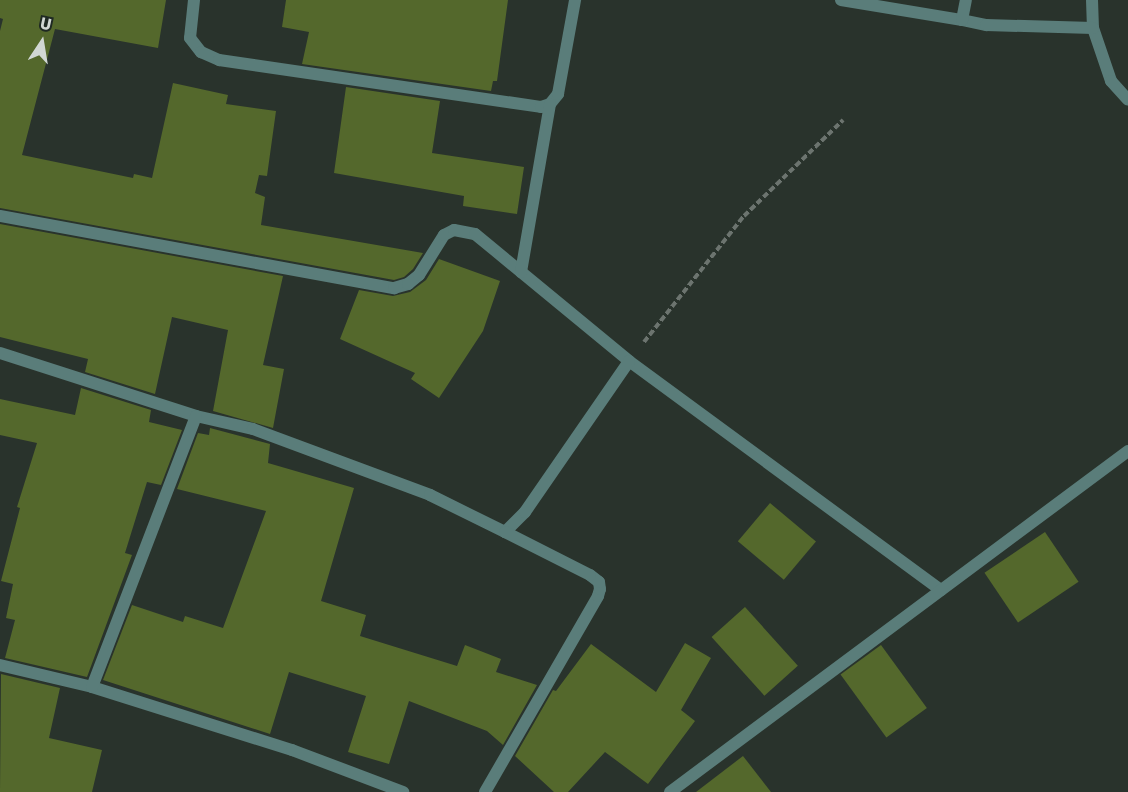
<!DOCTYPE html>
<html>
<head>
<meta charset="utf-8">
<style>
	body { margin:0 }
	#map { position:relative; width:1128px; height:792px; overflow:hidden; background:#29332c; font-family:Jost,sans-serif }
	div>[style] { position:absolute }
	.building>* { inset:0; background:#54682c; transform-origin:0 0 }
	.path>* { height:4px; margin-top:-2px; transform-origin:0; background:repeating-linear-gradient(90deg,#6c746f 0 6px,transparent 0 9px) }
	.service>* { height:12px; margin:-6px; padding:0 6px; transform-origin:6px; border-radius:6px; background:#5a7d7a }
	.minor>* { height:12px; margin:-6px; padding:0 6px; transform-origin:6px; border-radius:6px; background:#5a7d7a }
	span { translate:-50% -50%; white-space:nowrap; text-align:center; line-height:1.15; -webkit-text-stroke:5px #1f2923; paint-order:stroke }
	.north { position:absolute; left:12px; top:12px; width:60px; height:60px; -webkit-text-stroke:4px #1f2923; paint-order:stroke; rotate:12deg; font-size:16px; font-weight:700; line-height:24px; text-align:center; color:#d1d7d3 }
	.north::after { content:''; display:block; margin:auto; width:21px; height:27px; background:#d1d7d3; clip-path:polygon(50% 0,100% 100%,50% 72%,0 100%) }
</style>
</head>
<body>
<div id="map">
	<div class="building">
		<div style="clip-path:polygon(0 0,166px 0,158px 48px,55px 29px,22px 155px,133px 178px,134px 174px,152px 178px,173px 83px,228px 95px,226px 104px,276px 111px,267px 176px,259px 175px,255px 193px,265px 197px,261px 225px,423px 253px,413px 269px,404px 277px,394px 280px,0 208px,0 31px,3px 19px,0 18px)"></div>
		<div style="clip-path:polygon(286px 0,508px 0,497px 81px,493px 81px,491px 91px,302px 64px,309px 32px,282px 27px)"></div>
		<div style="clip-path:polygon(346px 87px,440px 101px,432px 153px,524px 167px,517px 214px,463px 206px,464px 196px,334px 173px)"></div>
		<div style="clip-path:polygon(0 224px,283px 276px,263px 365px,284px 369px,273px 428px,213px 411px,228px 330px,172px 317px,155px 394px,85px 372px,88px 359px,0 337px)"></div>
		<div style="clip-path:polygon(439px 259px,500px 281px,483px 331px,439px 398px,411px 379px,415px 373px,340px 339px,359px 290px,393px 296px,410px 292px,426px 280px)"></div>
		<div style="clip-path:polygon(81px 388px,151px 410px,149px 422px,182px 430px,161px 485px,147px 482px,125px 553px,132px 555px,87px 677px,5px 658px,15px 620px,6px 618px,13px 584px,1px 581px,20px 508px,17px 507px,37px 443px,0 435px,0 399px,75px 415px)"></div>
		<div style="clip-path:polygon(210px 428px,270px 444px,268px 463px,354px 488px,321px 601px,366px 615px,360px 636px,457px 666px,465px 645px,501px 659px,496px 672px,537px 685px,503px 745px,487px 731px,409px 701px,389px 764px,348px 752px,366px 696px,289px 672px,270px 734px,103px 680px,132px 605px,183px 622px,185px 616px,223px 628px,266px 511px,177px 489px,198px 433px,209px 435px)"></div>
		<div style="left:770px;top:503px;width:60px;height:50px;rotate:40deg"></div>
		<div style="left:1045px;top:532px;width:60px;height:73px;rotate:56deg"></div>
		<div style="left:745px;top:607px;width:79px;height:45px;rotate:48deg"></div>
		<div style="clip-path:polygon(685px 643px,711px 658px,681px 710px,695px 721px,648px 784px,605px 752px,568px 792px,554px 792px,515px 756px,553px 690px,556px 691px,591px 644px,656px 692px)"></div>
		<div style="left:881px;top:645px;width:78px;height:50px;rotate:54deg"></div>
		<div style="clip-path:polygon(1px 674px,60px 688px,49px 738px,102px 750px,92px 792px,0 792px)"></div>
		<div style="clip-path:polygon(743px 756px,771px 792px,696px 792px)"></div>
	</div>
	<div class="path">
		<div style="left:644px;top:342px;width:161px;rotate:-51.6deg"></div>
		<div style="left:744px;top:216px;width:138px;rotate:-44.1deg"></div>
	</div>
	<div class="service">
		<div style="left:1092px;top:0;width:28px;rotate:88deg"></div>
		<div style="left:1093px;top:28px;width:56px;rotate:71.2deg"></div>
		<div style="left:1111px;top:81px;width:25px;rotate:48deg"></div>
		<div style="left:962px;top:20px;width:25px;rotate:12deg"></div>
		<div style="left:986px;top:25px;width:107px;rotate:1.6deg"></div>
	</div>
	<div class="minor">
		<div style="left:194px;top:0;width:38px;rotate:96deg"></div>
		<div style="left:190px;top:38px;width:18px;rotate:52deg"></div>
		<div style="left:201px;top:52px;width:20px;rotate:24deg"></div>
		<div style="left:219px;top:60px;width:325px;rotate:8.3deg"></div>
		<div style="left:541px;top:107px;width:9px;rotate:-18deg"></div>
		<div style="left:550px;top:104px;width:13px;rotate:-51deg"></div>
		<div style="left:558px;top:94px;width:96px;rotate:-79.7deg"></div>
		<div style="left:841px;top:0;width:123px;rotate:9.4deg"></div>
		<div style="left:962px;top:20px;width:20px;rotate:-79deg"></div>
		<div style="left:0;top:216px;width:401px;rotate:10.4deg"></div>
		<div style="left:394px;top:288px;width:15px;rotate:-16deg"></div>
		<div style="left:408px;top:284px;width:14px;rotate:-39deg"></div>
		<div style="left:419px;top:275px;width:47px;rotate:-58deg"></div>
		<div style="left:444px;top:235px;width:11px;rotate:-27deg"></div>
		<div style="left:454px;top:230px;width:21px;rotate:11deg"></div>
		<div style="left:475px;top:234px;width:200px;rotate:39.5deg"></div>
		<div style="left:629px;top:361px;width:387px;rotate:36.3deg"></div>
		<div style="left:521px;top:272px;width:170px;rotate:-80.2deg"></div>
		<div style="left:0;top:353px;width:206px;rotate:17.8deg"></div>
		<div style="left:196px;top:416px;width:58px;rotate:12.8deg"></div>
		<div style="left:253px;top:429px;width:189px;rotate:20.4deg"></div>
		<div style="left:430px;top:495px;width:84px;rotate:26.3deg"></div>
		<div style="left:505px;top:532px;width:28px;rotate:-45deg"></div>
		<div style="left:525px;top:512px;width:183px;rotate:-55.4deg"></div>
		<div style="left:0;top:665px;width:95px;rotate:13.4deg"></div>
		<div style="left:92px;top:687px;width:210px;rotate:17.5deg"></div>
		<div style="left:292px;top:750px;width:119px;rotate:20.7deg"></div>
		<div style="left:92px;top:687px;width:290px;rotate:-69deg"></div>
		<div style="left:485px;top:792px;width:226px;rotate:-60deg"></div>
		<div style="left:598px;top:596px;width:7px;rotate:-74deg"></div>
		<div style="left:600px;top:589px;width:7px;rotate:-98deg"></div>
		<div style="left:599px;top:582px;width:11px;rotate:-142deg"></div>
		<div style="left:590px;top:575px;width:95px;rotate:-153.2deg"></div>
		<div style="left:670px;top:792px;width:571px;rotate:-36.67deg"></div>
	</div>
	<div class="north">U</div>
</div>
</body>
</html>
